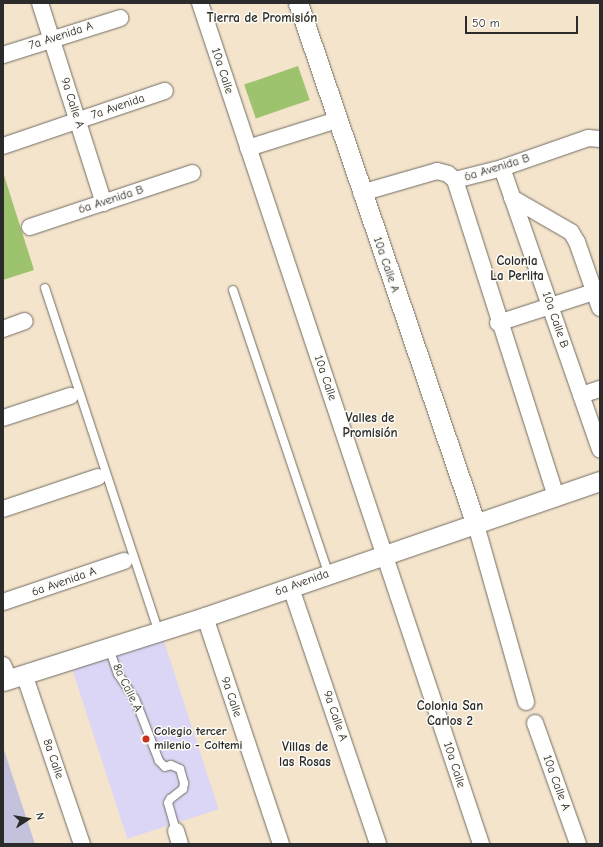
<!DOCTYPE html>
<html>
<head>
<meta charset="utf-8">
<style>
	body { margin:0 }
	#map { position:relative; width:603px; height:847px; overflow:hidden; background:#f4e4cb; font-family:"Comic Neue",sans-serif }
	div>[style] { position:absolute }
	.built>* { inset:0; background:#dcd6f6; transform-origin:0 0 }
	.industrial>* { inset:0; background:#c2c2dc }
	.green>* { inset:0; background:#9ec36e; transform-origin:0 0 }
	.roads { filter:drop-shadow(0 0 1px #716c63) drop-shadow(0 0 1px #716c63) }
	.service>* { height:8px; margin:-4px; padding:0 4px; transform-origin:4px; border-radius:4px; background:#fff }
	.minor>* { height:16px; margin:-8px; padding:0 8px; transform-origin:8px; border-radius:8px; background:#fff }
	.tertiary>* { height:19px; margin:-9.5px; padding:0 9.5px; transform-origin:9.5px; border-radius:9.5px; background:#fff }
	.dots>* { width:11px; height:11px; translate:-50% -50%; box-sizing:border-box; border:2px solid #fdfcf7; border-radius:50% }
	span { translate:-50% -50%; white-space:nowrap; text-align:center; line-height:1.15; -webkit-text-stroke:3px #fdfcf7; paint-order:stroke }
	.street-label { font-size:12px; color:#2b2b2b }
	.poi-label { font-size:12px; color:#2b2b2b; font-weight:700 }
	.left { translate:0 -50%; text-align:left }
	.neighbourhood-label { font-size:13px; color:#2b2b2b; font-weight:700 }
	.frame { position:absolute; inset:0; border:4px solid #2b2b2b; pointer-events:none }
	.north { position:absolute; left:8px; top:799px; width:40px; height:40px; -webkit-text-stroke:3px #fdfcf7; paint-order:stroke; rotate:78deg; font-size:11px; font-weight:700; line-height:16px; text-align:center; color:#2b2b2b }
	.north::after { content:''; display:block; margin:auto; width:14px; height:18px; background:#2b2b2b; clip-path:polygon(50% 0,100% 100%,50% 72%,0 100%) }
	.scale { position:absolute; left:465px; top:16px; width:113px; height:18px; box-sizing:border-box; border:2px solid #2b2b2b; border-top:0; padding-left:5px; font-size:12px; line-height:14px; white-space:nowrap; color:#2b2b2b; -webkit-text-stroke:3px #fdfcf7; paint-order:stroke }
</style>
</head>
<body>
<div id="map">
	<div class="built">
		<div style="left:163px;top:638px;width:180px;height:96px;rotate:72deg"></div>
	</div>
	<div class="industrial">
		<div style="clip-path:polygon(3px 747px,35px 844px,3px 844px)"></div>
	</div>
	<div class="green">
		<div style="left:298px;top:66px;width:36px;height:57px;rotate:71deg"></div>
		<div style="clip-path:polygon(3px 172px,34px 270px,3px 280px)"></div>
	</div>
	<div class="roads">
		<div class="service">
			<div style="left:45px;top:288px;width:362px;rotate:71.7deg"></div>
			<div style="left:233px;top:290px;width:299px;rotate:71.4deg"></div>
			<div style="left:109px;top:648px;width:28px;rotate:71deg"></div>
			<div style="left:118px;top:674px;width:30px;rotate:56deg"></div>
			<div style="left:135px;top:699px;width:66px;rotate:68.8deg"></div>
			<div style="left:159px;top:761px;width:8px;rotate:45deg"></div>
			<div style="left:165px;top:767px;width:6px;rotate:-18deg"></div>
			<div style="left:171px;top:765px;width:10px;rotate:24deg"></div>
			<div style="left:180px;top:769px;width:15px;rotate:74deg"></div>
			<div style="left:184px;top:783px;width:6px;rotate:99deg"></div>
			<div style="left:183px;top:789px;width:16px;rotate:142deg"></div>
			<div style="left:170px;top:799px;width:4px;rotate:117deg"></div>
			<div style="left:168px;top:803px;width:29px;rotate:74deg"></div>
		</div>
		<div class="minor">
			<div style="left:40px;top:3px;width:210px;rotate:72.3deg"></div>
			<div style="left:200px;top:3px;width:887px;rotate:71.52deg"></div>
			<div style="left:3px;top:55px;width:123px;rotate:-17.5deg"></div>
			<div style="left:3px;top:146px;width:171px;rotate:-18.8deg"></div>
			<div style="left:248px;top:148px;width:93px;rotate:-17.5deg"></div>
			<div style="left:502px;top:168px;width:298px;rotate:70.8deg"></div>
			<div style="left:455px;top:180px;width:332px;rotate:72.3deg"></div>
			<div style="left:361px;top:193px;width:79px;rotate:-16.1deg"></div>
			<div style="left:437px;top:171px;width:11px;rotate:15deg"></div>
			<div style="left:448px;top:174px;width:9px;rotate:41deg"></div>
			<div style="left:455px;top:180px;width:49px;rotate:-14.3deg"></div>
			<div style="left:502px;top:168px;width:91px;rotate:-19.2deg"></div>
			<div style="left:588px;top:138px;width:12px;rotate:5deg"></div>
			<div style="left:512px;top:198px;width:68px;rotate:30deg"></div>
			<div style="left:571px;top:232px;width:12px;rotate:59deg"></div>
			<div style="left:577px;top:242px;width:70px;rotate:70.8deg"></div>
			<div style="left:30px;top:227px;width:171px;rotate:-18.4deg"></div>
			<div style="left:498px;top:323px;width:101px;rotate:-17.9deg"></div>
			<div style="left:3px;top:329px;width:23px;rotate:-20deg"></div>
			<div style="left:581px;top:395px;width:20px;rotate:-18deg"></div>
			<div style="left:3px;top:418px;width:71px;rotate:-18.2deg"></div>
			<div style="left:3px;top:509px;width:100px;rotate:-18.6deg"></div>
			<div style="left:476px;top:525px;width:184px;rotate:74.2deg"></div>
			<div style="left:291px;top:588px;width:270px;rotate:71.2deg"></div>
			<div style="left:3px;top:602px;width:128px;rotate:-18.7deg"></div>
			<div style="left:205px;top:617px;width:239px;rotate:71.5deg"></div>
			<div style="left:3px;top:665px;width:15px;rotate:67deg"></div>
			<div style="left:24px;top:674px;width:180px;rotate:71.2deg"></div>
			<div style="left:535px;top:723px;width:128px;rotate:70.4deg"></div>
			<div style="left:176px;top:831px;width:14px;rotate:73deg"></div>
		</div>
		<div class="tertiary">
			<div style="left:298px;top:3px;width:552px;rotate:71.17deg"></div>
			<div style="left:3px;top:681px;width:212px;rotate:-17.6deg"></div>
			<div style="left:205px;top:617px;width:418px;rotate:-19deg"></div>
		</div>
	</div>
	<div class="dots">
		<div style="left:146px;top:739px;background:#c8321e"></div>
	</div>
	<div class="street-label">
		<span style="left:61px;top:36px;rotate:-18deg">7a Avenida A</span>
		<span style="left:222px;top:71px;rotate:72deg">10a Calle</span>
		<span style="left:72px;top:103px;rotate:72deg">9a Calle A</span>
		<span style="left:118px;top:107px;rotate:-19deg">7a Avenida</span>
		<span style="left:497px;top:168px;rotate:-17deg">6a Avenida B</span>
		<span style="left:111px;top:200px;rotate:-18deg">6a Avenida B</span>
		<span style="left:386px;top:265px;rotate:71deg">10a Calle A</span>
		<span style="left:555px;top:320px;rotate:71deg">10a Calle B</span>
		<span style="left:325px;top:378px;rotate:71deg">10a Calle</span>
		<span style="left:64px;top:582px;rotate:-19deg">6a Avenida A</span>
		<span style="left:302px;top:583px;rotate:-20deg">6a Avenida</span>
		<span style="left:127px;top:688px;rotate:64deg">8a Calle A</span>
		<span style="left:231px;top:697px;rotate:71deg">9a Calle</span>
		<span style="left:335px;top:716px;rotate:71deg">9a Calle A</span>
		<span style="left:53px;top:759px;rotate:71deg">8a Calle</span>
		<span style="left:454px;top:765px;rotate:72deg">10a Calle</span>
		<span style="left:556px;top:783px;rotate:70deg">10a Calle A</span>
	</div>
	<div class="poi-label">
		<span class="left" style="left:154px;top:739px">Colegio tercer<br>milenio - Coltemi</span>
	</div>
	<div class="neighbourhood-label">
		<span style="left:262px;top:18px">Tierra de Promisión</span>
		<span style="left:517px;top:269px">Colonia<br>La Perlita</span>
		<span style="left:370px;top:426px">Valles de<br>Promisión</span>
		<span style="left:450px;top:714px">Colonia San<br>Carlos 2</span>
		<span style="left:305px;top:755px">Villas de<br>las Rosas</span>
	</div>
	<div class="frame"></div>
	<div class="north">N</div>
	<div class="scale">50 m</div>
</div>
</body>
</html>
